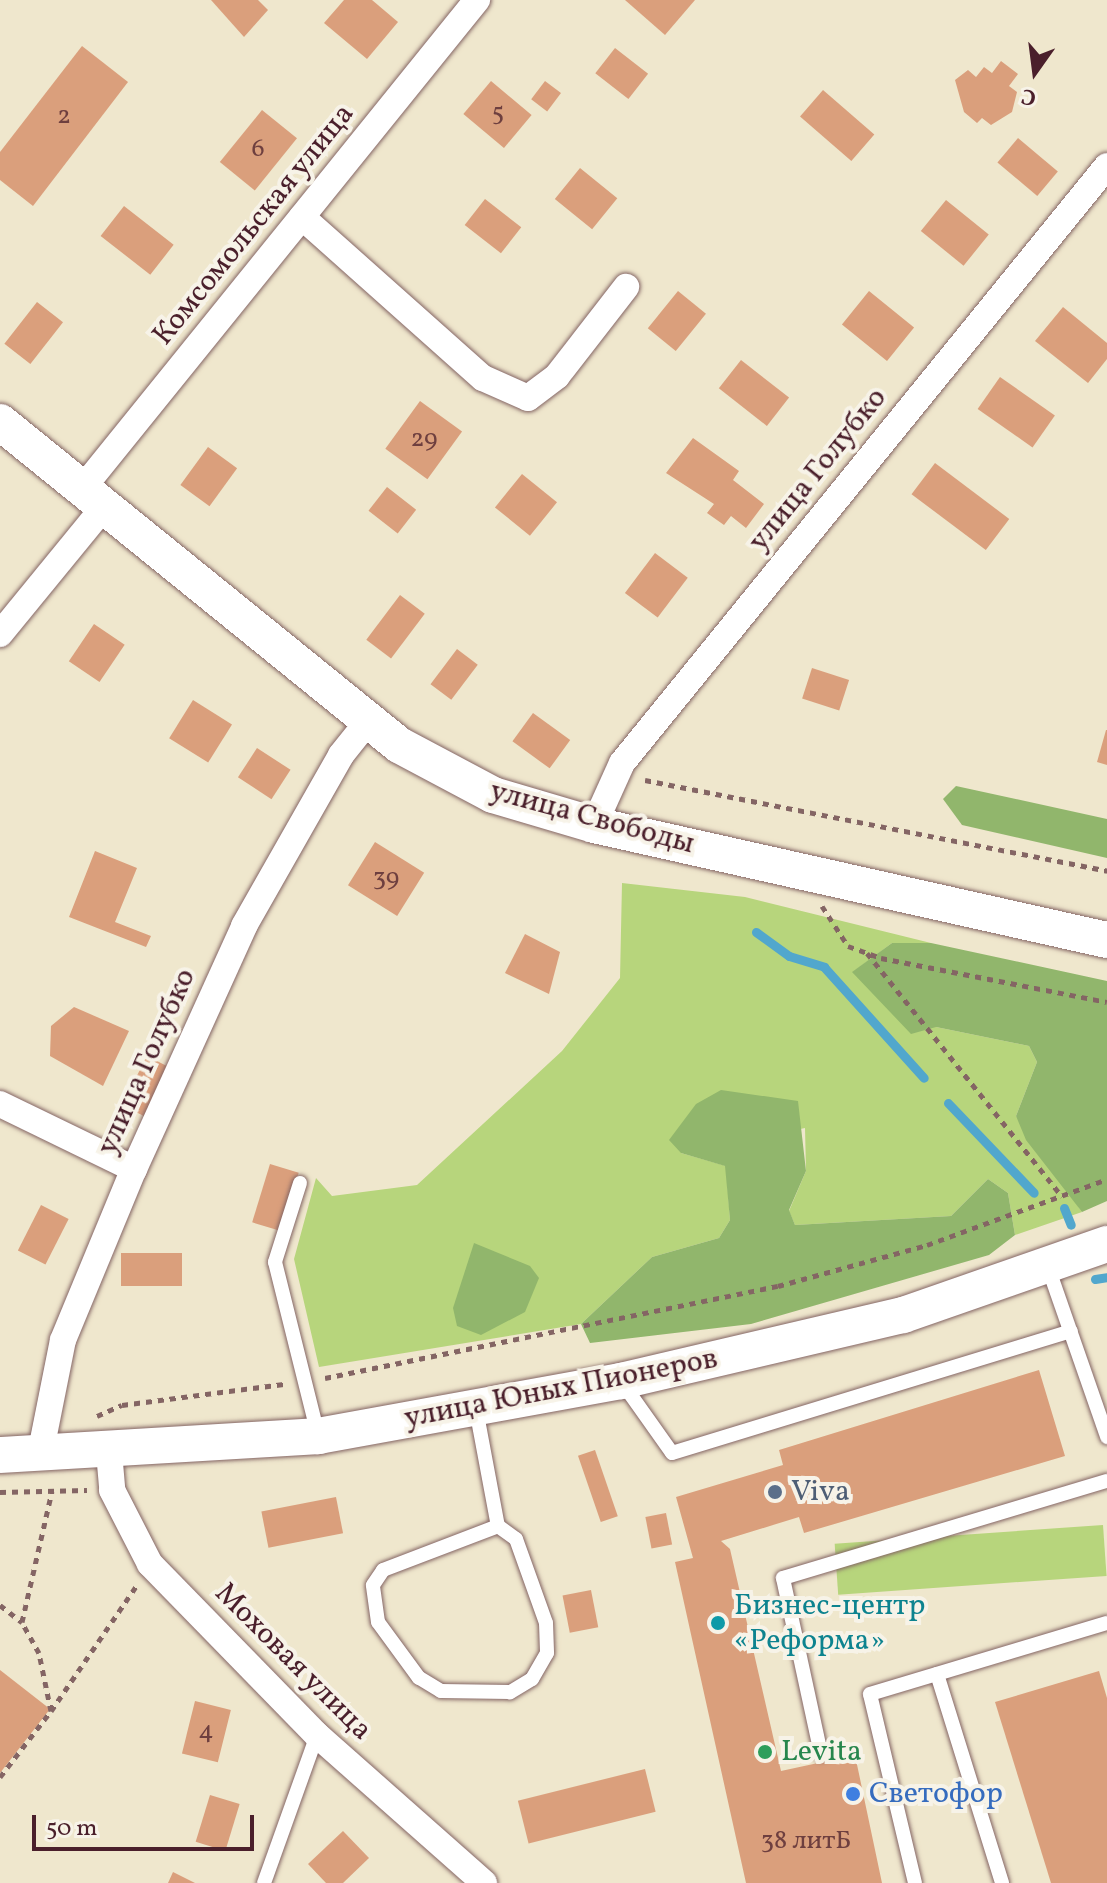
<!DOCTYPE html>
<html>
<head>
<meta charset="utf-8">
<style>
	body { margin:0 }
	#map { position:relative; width:1107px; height:1883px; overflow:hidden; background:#efe7cd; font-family:Vollkorn,serif }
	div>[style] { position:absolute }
	.green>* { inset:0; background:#b7d57c; transform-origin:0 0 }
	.forest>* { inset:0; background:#91b66c }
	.stream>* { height:9px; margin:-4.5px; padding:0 4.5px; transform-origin:4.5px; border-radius:4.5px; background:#51a7cd }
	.building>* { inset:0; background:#da9f7c; transform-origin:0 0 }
	.path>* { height:5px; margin-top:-2.5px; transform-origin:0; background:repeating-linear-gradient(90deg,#846564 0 6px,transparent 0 12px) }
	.roads { filter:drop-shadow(0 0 2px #846564) drop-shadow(0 0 2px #846564) }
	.service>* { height:14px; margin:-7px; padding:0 7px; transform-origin:7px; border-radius:7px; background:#fff }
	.minor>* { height:26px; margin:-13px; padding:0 13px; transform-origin:13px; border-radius:13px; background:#fff }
	.secondary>* { height:36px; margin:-18px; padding:0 18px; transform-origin:18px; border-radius:18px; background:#fff }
	.dots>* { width:22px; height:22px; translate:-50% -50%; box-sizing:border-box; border:4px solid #f7f3e8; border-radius:50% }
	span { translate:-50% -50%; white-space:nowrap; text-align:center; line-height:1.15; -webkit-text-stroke:8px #f7f3e8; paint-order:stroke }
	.number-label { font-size:26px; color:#6e3f3f }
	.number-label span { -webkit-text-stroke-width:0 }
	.street-label { font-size:30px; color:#4a1f2b }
	.service-label { font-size:30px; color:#4e5e75 }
	.left { translate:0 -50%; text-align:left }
	.culture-label { font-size:30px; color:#0d838f }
	.leisure-label { font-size:30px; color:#27864d }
	.shop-label { font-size:30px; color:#366cbe }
	.north { position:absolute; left:995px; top:32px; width:80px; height:80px; -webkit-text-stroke:6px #f7f3e8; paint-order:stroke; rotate:194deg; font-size:22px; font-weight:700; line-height:32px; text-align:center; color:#4a1f2b }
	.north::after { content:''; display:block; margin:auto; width:28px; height:36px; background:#4a1f2b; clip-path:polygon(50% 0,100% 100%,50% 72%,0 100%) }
	.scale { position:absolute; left:32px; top:1815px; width:222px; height:36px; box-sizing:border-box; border:4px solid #4a1f2b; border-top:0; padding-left:10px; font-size:24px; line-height:28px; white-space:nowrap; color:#4a1f2b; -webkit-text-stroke:6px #f7f3e8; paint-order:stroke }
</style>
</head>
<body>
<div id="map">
	<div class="green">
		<div style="clip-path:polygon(622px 883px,745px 897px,931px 943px,892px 943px,853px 972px,936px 1027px,1029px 1046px,1037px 1062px,1016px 1116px,1082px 1212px,1015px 1235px,1008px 1193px,988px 1179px,951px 1216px,795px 1225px,789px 1211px,806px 1171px,805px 1128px,681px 1153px,726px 1166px,730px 1220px,719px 1238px,652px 1257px,581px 1324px,319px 1367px,294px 1259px,316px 1178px,332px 1196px,417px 1185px,562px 1051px,620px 978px)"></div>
		<div style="left:1103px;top:1525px;width:51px;height:269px;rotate:86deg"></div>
	</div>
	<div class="forest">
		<div style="clip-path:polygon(956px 786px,1107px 819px,1107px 858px,962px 825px,943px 799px)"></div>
		<div style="clip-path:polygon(892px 943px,931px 943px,1107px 981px,1107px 1201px,1082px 1212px,1026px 1140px,1016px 1116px,1037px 1062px,1029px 1046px,936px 1027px,911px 1034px,852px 972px)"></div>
		<div style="clip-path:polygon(721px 1090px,798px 1101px,806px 1171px,789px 1210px,795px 1225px,951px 1216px,988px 1179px,1008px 1193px,1015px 1235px,989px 1255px,751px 1324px,590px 1343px,581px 1324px,652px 1257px,719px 1238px,730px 1220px,725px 1166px,681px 1153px,669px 1140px,696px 1104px)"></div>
		<div style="clip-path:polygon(474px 1243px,530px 1266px,539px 1278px,525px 1312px,481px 1335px,457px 1326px,453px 1308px)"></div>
	</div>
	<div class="stream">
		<div style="left:756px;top:932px;width:41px;rotate:36deg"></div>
		<div style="left:789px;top:956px;width:37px;rotate:17deg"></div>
		<div style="left:824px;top:967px;width:149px;rotate:48deg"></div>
		<div style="left:948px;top:1103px;width:124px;rotate:46.3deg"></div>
		<div style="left:1064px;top:1208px;width:18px;rotate:68deg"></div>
		<div style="left:1095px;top:1279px;width:12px;rotate:-9deg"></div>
	</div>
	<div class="building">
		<div style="clip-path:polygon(211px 0,258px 0,268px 10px,244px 37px)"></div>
		<div style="clip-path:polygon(344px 0,372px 0,398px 22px,367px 59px,324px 23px)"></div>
		<div style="clip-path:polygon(625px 0,695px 0,665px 35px)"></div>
		<div style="clip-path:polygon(82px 46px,128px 82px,33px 206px,0 180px,0 152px)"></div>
		<div style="left:615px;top:48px;width:42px;height:32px;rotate:38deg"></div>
		<div style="clip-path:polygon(1001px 61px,1018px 74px,1009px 86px,1017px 92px,1012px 112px,991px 125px,982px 118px,977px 123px,964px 112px,955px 80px,968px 70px,976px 77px,984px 67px,992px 73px)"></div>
		<div style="left:491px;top:81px;width:53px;height:43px;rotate:40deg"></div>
		<div style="left:545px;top:81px;width:20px;height:23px;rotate:37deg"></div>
		<div style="left:823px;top:90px;width:68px;height:35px;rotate:41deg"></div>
		<div style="left:262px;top:110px;width:45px;height:67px;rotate:39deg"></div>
		<div style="left:1018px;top:138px;width:52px;height:32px;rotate:40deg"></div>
		<div style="left:580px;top:168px;width:48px;height:40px;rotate:39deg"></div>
		<div style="left:485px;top:199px;width:46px;height:33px;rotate:38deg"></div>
		<div style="left:946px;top:200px;width:55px;height:40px;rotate:39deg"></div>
		<div style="left:124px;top:206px;width:63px;height:38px;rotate:38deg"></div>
		<div style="left:678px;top:291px;width:36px;height:48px;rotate:39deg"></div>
		<div style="left:869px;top:291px;width:58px;height:43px;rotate:39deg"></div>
		<div style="left:37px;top:302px;width:33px;height:53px;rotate:38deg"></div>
		<div style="clip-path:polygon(1063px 307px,1107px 343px,1107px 359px,1088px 383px,1035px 341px)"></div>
		<div style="left:741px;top:360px;width:61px;height:36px;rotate:38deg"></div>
		<div style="left:1000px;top:377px;width:67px;height:39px;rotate:35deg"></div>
		<div style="left:420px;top:401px;width:52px;height:59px;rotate:36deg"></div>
		<div style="clip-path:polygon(693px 438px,739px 471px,733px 480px,764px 504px,746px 528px,731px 516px,724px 525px,707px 513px,714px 504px,666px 473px)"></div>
		<div style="left:208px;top:447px;width:36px;height:47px;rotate:36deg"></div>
		<div style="left:935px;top:463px;width:93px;height:39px;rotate:37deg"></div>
		<div style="left:522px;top:474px;width:45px;height:43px;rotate:39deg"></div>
		<div style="left:387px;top:487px;width:37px;height:30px;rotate:38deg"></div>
		<div style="left:655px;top:553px;width:41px;height:50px;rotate:37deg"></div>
		<div style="left:400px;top:595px;width:31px;height:56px;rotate:37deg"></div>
		<div style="left:94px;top:624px;width:37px;height:45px;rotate:34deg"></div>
		<div style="left:457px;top:649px;width:26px;height:44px;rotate:37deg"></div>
		<div style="left:812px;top:668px;width:39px;height:32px;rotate:18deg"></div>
		<div style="left:193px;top:700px;width:46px;height:45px;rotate:32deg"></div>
		<div style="left:533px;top:713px;width:46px;height:35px;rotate:36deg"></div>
		<div style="clip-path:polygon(1106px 730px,1107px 730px,1107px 765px,1097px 762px)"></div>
		<div style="left:257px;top:748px;width:40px;height:35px;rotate:33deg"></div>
		<div style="left:375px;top:842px;width:58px;height:51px;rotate:32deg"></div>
		<div style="clip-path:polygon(95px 851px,137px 868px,115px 922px,151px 936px,146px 947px,69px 917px)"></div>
		<div style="clip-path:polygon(525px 934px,560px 952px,549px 994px,505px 973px)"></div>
		<div style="clip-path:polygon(74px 1007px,129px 1031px,103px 1086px,50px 1056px,51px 1026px)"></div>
		<div style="left:147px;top:1056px;width:25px;height:55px;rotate:27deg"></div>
		<div style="left:270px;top:1164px;width:30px;height:61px;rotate:17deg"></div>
		<div style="left:41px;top:1205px;width:31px;height:51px;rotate:27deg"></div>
		<div style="left:182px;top:1253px;width:33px;height:61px;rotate:90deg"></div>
		<div style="clip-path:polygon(1039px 1370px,1065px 1456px,804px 1533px,799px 1517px,721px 1541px,730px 1549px,781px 1771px,855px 1755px,882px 1883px,746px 1883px,675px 1562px,693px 1558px,676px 1497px,783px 1465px,779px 1450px)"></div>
		<div style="left:595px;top:1450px;width:70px;height:18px;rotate:71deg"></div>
		<div style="left:336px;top:1497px;width:37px;height:76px;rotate:79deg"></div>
		<div style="left:666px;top:1513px;width:32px;height:21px;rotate:79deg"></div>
		<div style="left:591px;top:1590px;width:38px;height:29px;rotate:79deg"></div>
		<div style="clip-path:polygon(0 1670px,50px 1709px,0 1773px)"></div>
		<div style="clip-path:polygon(1099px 1671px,1107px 1698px,1107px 1883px,1051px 1883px,995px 1702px)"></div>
		<div style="left:195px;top:1701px;width:37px;height:54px;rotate:14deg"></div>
		<div style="left:645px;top:1769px;width:44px;height:131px;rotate:76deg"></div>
		<div style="left:210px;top:1795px;width:31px;height:49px;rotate:17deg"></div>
		<div style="clip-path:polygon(343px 1831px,369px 1858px,343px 1883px,326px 1883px,308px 1864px)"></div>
		<div style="clip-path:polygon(173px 1872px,195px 1883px,168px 1883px)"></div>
	</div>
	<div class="path">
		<div style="left:645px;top:780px;width:471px;rotate:11.1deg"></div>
		<div style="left:822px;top:906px;width:48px;rotate:57deg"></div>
		<div style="left:848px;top:946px;width:35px;rotate:20deg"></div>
		<div style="left:881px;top:958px;width:230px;rotate:11deg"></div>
		<div style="left:867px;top:953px;width:312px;rotate:51.3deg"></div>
		<div style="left:325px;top:1378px;width:462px;rotate:-11.5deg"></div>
		<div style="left:778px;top:1286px;width:155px;rotate:-15.4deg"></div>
		<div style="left:927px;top:1245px;width:192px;rotate:-20.1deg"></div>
		<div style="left:97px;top:1416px;width:27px;rotate:-24deg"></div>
		<div style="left:122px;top:1405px;width:163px;rotate:-7.4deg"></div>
		<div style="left:0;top:1492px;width:87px;rotate:-1.3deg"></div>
		<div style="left:0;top:1605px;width:28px;rotate:38deg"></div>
		<div style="left:51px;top:1711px;width:153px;rotate:-55.7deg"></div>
		<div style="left:0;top:1777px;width:83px;rotate:-52.3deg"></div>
		<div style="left:51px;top:1711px;width:59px;rotate:-101.7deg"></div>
		<div style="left:39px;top:1653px;width:35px;rotate:-119deg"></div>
		<div style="left:22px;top:1622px;width:134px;rotate:-77.1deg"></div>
	</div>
	<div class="roads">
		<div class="service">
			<div style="left:300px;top:1183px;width:83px;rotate:107.6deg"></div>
			<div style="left:275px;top:1262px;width:178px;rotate:76deg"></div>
			<div style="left:1049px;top:1270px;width:177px;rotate:70.8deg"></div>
			<div style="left:621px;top:1381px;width:88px;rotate:54.7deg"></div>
			<div style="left:672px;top:1453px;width:417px;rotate:-17deg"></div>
			<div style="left:476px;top:1409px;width:119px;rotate:79.4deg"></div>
			<div style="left:498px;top:1526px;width:22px;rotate:36deg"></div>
			<div style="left:516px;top:1539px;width:89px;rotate:70.3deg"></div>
			<div style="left:546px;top:1623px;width:30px;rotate:88deg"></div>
			<div style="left:547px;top:1653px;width:30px;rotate:120deg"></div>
			<div style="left:532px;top:1679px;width:26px;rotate:149deg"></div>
			<div style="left:510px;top:1692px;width:69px;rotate:-179.2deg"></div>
			<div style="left:441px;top:1691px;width:26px;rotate:-149deg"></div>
			<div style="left:419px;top:1678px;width:69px;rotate:-126.2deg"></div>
			<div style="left:378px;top:1622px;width:37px;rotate:-98deg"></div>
			<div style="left:373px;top:1585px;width:18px;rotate:-56deg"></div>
			<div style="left:383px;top:1570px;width:123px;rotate:-20.9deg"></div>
			<div style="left:937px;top:1674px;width:219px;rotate:72.7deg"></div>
			<div style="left:821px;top:1754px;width:180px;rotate:-102.2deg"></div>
			<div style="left:783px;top:1578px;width:338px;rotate:-16.7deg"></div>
			<div style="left:264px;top:1883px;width:157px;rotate:-70.3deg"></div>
			<div style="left:915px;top:1883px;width:194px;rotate:-103.4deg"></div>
			<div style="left:870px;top:1694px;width:247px;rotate:-16.7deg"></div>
		</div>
		<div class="minor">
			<div style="left:302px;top:217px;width:242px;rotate:41.7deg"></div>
			<div style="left:483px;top:378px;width:49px;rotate:24deg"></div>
			<div style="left:528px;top:398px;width:36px;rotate:-37deg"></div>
			<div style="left:557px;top:376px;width:113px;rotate:-52.2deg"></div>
			<div style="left:82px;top:489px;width:629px;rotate:-51.07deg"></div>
			<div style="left:0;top:634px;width:164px;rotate:-50.7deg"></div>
			<div style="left:594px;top:825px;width:68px;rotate:-65.7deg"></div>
			<div style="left:622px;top:763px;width:769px;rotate:-50.91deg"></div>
			<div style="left:0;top:1104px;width:149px;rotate:25.9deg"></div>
			<div style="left:109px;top:1452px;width:38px;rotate:85deg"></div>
			<div style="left:112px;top:1490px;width:83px;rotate:62.8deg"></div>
			<div style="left:150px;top:1564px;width:239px;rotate:45.7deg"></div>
			<div style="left:317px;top:1735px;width:223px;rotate:41.5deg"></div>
			<div style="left:40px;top:1455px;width:117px;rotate:-78.7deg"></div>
			<div style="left:63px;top:1340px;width:185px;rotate:-67.5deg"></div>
			<div style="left:134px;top:1169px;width:267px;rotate:-65.6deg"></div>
			<div style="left:244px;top:926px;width:197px;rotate:-60.4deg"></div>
			<div style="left:341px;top:755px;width:45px;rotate:-51.3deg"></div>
		</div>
		<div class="secondary">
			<div style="left:0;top:422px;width:513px;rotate:38.99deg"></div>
			<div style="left:399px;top:745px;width:106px;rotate:28deg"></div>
			<div style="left:493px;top:795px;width:105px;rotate:16.5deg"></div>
			<div style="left:594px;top:825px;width:526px;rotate:12.64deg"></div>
			<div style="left:0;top:1455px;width:319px;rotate:-3.4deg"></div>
			<div style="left:318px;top:1436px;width:308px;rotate:-10.3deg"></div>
			<div style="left:621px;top:1381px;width:290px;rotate:-13.2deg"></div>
			<div style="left:903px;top:1315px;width:216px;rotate:-19.2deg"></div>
		</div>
	</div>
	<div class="dots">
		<div style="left:775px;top:1492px;background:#5c6f8a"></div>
		<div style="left:718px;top:1623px;background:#0f9aa8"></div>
		<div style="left:765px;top:1752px;background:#2e9e5b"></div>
		<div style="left:853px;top:1794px;background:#3f7fe0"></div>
	</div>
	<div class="number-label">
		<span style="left:498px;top:114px">5</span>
		<span style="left:64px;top:117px">2</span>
		<span style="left:258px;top:150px">6</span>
		<span style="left:424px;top:440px">29</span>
		<span style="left:386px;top:879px">39</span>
		<span style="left:206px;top:1732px">4</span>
		<span style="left:806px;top:1842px">38 литБ</span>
	</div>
	<div class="street-label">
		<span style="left:254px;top:225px;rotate:-51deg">Комсомольская улица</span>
		<span style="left:818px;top:470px;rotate:-51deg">улица Голубко</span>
		<span style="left:592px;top:818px;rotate:15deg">улица Свободы</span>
		<span style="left:147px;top:1062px;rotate:-66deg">улица Голубко</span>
		<span style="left:561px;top:1389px;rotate:-11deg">улица Юных Пионеров</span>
		<span style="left:293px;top:1662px;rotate:45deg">Моховая улица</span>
	</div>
	<div class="service-label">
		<span class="left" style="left:791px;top:1492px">Viva</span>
	</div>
	<div class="culture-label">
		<span class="left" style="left:734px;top:1623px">Бизнес-центр<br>«Реформа»</span>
	</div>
	<div class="leisure-label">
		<span class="left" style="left:781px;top:1752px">Levita</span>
	</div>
	<div class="shop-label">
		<span class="left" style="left:869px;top:1794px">Светофор</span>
	</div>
	<div class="north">С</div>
	<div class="scale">50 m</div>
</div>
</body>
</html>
